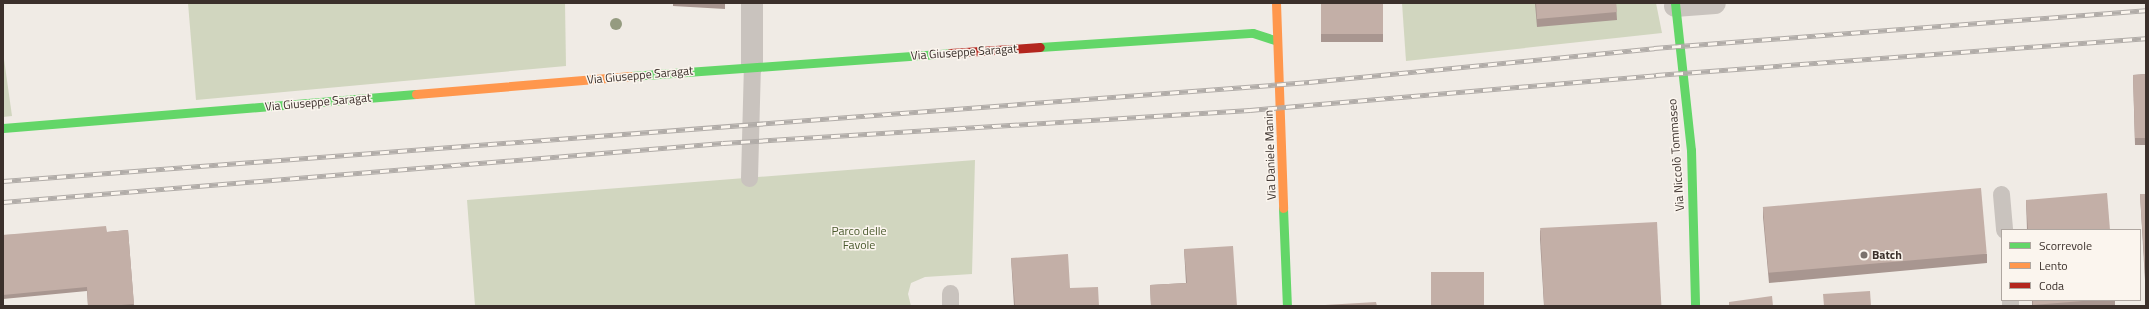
<!DOCTYPE html>
<html>
<head>
<meta charset="utf-8">
<style>
	body { margin:0 }
	#map { position:relative; width:2149px; height:309px; overflow:hidden; background:#f0ebe5; font-family:"Titillium Web",sans-serif }
	div>[style] { position:absolute }
	.green>* { inset:0; background:#d1d6bf }
	.lane>* { height:17px; margin:-8.5px; padding:0 8.5px; transform-origin:8.5px; border-radius:8.5px; background:#c9c3be }
	.street>* { height:22px; margin:-11px; padding:0 11px; transform-origin:11px; border-radius:11px; background:#c9c3be }
	.fast>* { height:9px; margin:-4.5px; padding:0 4.5px; transform-origin:4.5px; border-radius:4.5px; background:#63d668 }
	.slow>* { height:9px; margin:-4.5px; padding:0 4.5px; transform-origin:4.5px; border-radius:4.5px; background:#ff974d }
	.jam>* { height:9px; margin:-4.5px; padding:0 4.5px; transform-origin:4.5px; border-radius:4.5px; background:#b3261e }
	.rail>* { height:4.5px; margin-top:-2.25px; transform-origin:0; background:repeating-linear-gradient(90deg,#fbf5ee 0 9px,#b1aca8 0 18px); box-sizing:border-box; border-block:1px solid #b1aca8 }
	.trees>* { width:12px; height:12px; margin:-6px; border-radius:50%; background:#959b80 }
	.wall>* { inset:0; background:#a89690; transform-origin:0 0 }
	.building>* { inset:0; background:#c3afa7; transform-origin:0 0 }
	.dots>* { width:11px; height:11px; translate:-50% -50%; box-sizing:border-box; border:2px solid #fbf5ee; border-radius:50% }
	span { translate:-50% -50%; white-space:nowrap; text-align:center; line-height:1.15; -webkit-text-stroke:3px #fbf5ee; paint-order:stroke }
	.street-label { font-size:12px; color:#3b302b }
	.park-label { font-size:12px; color:#4a5a2e }
	.poi-label { font-size:12px; color:#3b302b; font-weight:700 }
	.left { translate:0 -50%; text-align:left }
	.frame { position:absolute; inset:0; border:4px solid #3b302b; pointer-events:none }
	.legend { position:absolute; left:2001px; top:229px; width:140px; height:72px; box-sizing:border-box; background:#fbf5ee; border:1px solid #aea6a0; margin:0; padding:5px 7px; list-style:none; font-size:12px; color:#3b302b }
	.legend li { display:flex; align-items:center; gap:8px; height:20px }
	.legend b { width:20px; border:1px solid #aea6a0 }
</style>
</head>
<body>
<div id="map">
	<div class="green">
		<div style="clip-path:polygon(188px 3px,565px 3px,566px 66px,196px 100px)"></div>
		<div style="clip-path:polygon(1402px 3px,1656px 3px,1662px 33px,1406px 61px)"></div>
		<div style="clip-path:polygon(3px 52px,12px 116px,3px 117px)"></div>
		<div style="clip-path:polygon(975px 160px,972px 274px,925px 277px,911px 283px,908px 294px,911px 306px,475px 306px,467px 200px)"></div>
	</div>
	<div class="lane">
		<div style="left:749px;top:178px;width:112px;rotate:-88.5deg"></div>
		<div style="left:2001px;top:194px;width:36px;rotate:85deg"></div>
		<div style="left:950px;top:293px;width:13px;rotate:90deg"></div>
		<div style="left:2010px;top:300px;width:6px;rotate:90deg"></div>
	</div>
	<div class="street">
		<div style="left:1675px;top:6px;width:40px;rotate:-4.3deg"></div>
		<div style="left:752px;top:66px;width:63px;rotate:-90deg"></div>
	</div>
	<div class="fast">
		<div style="left:1675px;top:3px;width:148px;rotate:83.8deg"></div>
		<div style="left:1691px;top:150px;width:156px;rotate:88.5deg"></div>
		<div style="left:1040px;top:47px;width:213px;rotate:-3.8deg"></div>
		<div style="left:1253px;top:33px;width:25px;rotate:18deg"></div>
		<div style="left:631px;top:76px;width:320px;rotate:-4.1deg"></div>
		<div style="left:3px;top:128px;width:414px;rotate:-4.7deg"></div>
		<div style="left:1283px;top:208px;width:98px;rotate:87.7deg"></div>
	</div>
	<div class="slow">
		<div style="left:1276px;top:3px;width:205px;rotate:88deg"></div>
		<div style="left:416px;top:94px;width:216px;rotate:-4.8deg"></div>
	</div>
	<div class="jam">
		<div style="left:950px;top:53px;width:90px;rotate:-3.8deg"></div>
	</div>
	<div class="rail">
		<div style="left:3px;top:181px;width:1310px;rotate:-4.33deg"></div>
		<div style="left:1309px;top:82px;width:347px;rotate:-5.6deg"></div>
		<div style="left:1654px;top:48px;width:493px;rotate:-4.4deg"></div>
		<div style="left:3px;top:202px;width:722px;rotate:-4.68deg"></div>
		<div style="left:723px;top:143px;width:528px;rotate:-3.58deg"></div>
		<div style="left:1250px;top:110px;width:408px;rotate:-4.9deg"></div>
		<div style="left:1656px;top:75px;width:491px;rotate:-4.3deg"></div>
	</div>
	<div class="trees">
		<div style="left:616px;top:24px"></div>
	</div>
	<div class="wall">
		<div style="clip-path:polygon(673px 3px,725px 3px,725px 9px,673px 6px)"></div>
		<div style="left:1321px;top:3px;width:62px;height:39px"></div>
		<div style="clip-path:polygon(1535px 3px,1616px 3px,1617px 20px,1537px 27px)"></div>
		<div style="clip-path:polygon(2146px 74px,2146px 145px,2135px 145px,2133px 75px)"></div>
		<div style="clip-path:polygon(2140px 194px,2146px 194px,2146px 280px,2145px 280px)"></div>
		<div style="clip-path:polygon(2026px 200px,2110px 230px,2027px 230px)"></div>
		<div style="clip-path:polygon(1763px 208px,1987px 254px,1987px 263px,1769px 283px,1763px 217px)"></div>
		<div style="clip-path:polygon(128px 230px,134px 306px,88px 306px,87px 291px,3px 299px,3px 235px,107px 232px)"></div>
		<div style="clip-path:polygon(1540px 230px,1662px 306px,1544px 306px,1540px 239px)"></div>
		<div style="clip-path:polygon(1184px 249px,1237px 306px,1151px 306px,1150px 285px,1186px 283px)"></div>
		<div style="clip-path:polygon(1011px 258px,1070px 288px,1099px 306px,1014px 306px)"></div>
		<div style="left:2032px;top:300px;width:83px;height:6px"></div>
	</div>
	<div class="building">
		<div style="left:1321px;top:3px;width:62px;height:31px"></div>
		<div style="clip-path:polygon(1536px 3px,1616px 3px,1617px 12px,1537px 19px)"></div>
		<div style="clip-path:polygon(2146px 74px,2146px 138px,2135px 138px,2133px 75px)"></div>
		<div style="left:1981px;top:188px;width:66px;height:219px;rotate:85deg"></div>
		<div style="clip-path:polygon(2107px 193px,2110px 230px,2028px 230px,2026px 200px)"></div>
		<div style="clip-path:polygon(2140px 194px,2146px 194px,2146px 272px,2145px 273px)"></div>
		<div style="left:1657px;top:222px;width:84px;height:117px;rotate:87deg"></div>
		<div style="clip-path:polygon(106px 226px,107px 232px,128px 230px,134px 304px,109px 306px,88px 306px,87px 287px,3px 295px,3px 235px)"></div>
		<div style="clip-path:polygon(1233px 246px,1237px 306px,1151px 306px,1150px 285px,1187px 283px,1184px 249px)"></div>
		<div style="clip-path:polygon(1068px 254px,1070px 288px,1098px 287px,1099px 306px,1015px 306px,1011px 258px)"></div>
		<div style="left:1431px;top:272px;width:53px;height:34px"></div>
		<div style="clip-path:polygon(1870px 291px,1871px 306px,1824px 306px,1823px 294px)"></div>
		<div style="clip-path:polygon(1772px 296px,1773px 306px,1729px 306px,1729px 302px)"></div>
		<div style="clip-path:polygon(2033px 300px,2095px 300px,2033px 305px)"></div>
		<div style="clip-path:polygon(1376px 302px,1377px 306px,1325px 306px,1325px 305px)"></div>
	</div>
	<div class="dots">
		<div style="left:1864px;top:255px;background:#7a716c"></div>
	</div>
	<div class="street-label">
		<span style="left:964px;top:52px;rotate:-4deg">Via Giuseppe Saragat</span>
		<span style="left:640px;top:75px;rotate:-5deg">Via Giuseppe Saragat</span>
		<span style="left:318px;top:102px;rotate:-5deg">Via Giuseppe Saragat</span>
		<span style="left:1270px;top:155px;rotate:-92deg">Via Daniele Manin</span>
		<span style="left:1676px;top:155px;rotate:-94deg">Via Niccolò Tommaseo</span>
	</div>
	<div class="park-label">
		<span style="left:859px;top:238px">Parco delle<br>Favole</span>
	</div>
	<div class="poi-label">
		<span class="left" style="left:1872px;top:255px">Batch</span>
	</div>
	<div class="frame"></div>
	<ul class="legend">
	<li><b style="height:5px;background:#63d668"></b>Scorrevole</li>
	<li><b style="height:5px;background:#ff974d"></b>Lento</li>
	<li><b style="height:5px;background:#b3261e"></b>Coda</li>
	</ul>
</div>
</body>
</html>
